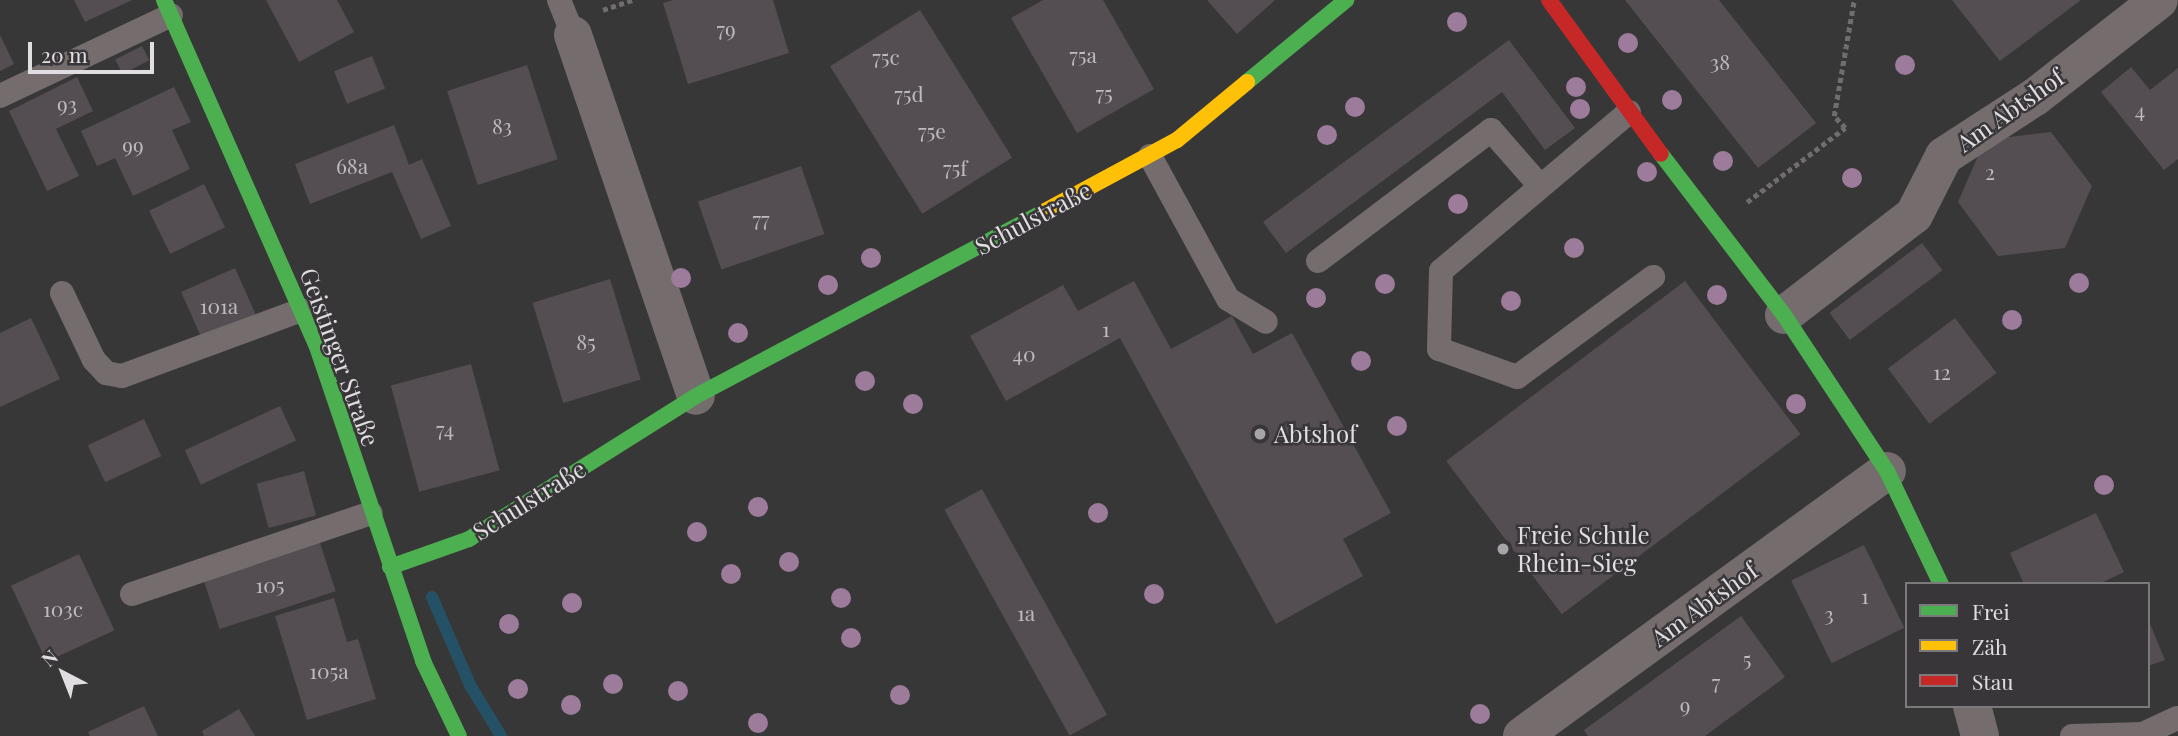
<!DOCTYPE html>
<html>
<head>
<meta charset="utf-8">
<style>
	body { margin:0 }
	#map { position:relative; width:2178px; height:736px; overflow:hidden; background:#383738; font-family:"Playfair Display",serif }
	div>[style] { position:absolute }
	.stream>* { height:12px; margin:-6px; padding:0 6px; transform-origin:6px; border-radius:6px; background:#245166 }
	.building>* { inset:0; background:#544d51; transform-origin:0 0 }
	.path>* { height:4.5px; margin-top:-2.25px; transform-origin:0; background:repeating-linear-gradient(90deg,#716d6e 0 5px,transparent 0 8.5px) }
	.lane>* { height:24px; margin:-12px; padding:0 12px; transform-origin:12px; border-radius:12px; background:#746c6d }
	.street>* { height:38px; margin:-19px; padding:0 19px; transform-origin:19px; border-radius:19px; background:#746c6d }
	.fast>* { height:16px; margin:-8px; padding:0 8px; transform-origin:8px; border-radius:8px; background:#4caf50 }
	.slow>* { height:16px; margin:-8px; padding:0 8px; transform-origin:8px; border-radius:8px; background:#ffc107 }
	.jam>* { height:16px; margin:-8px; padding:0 8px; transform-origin:8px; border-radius:8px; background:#c62828 }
	.trees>* { width:20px; height:20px; margin:-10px; border-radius:50%; background:#9c7c9a }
	.dots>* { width:19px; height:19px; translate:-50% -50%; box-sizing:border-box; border:4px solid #393639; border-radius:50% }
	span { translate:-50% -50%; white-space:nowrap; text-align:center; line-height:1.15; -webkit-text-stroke:5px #393639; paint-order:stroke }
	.number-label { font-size:21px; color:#bebabd }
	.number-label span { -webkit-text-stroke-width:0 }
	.street-label { font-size:24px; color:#e1dee1 }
	.poi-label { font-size:24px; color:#e1dee1 }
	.left { translate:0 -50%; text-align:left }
	.legend { position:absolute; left:1905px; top:582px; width:245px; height:126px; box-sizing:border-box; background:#393639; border:2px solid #7c797c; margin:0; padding:9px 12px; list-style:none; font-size:21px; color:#e1dee1 }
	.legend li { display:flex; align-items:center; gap:14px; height:35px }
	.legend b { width:35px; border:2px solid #7c797c }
	.north { position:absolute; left:28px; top:638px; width:70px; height:70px; -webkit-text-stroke:5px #393639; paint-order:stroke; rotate:318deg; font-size:19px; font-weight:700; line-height:28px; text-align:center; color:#e1dee1 }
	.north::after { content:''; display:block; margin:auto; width:24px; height:32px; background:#e1dee1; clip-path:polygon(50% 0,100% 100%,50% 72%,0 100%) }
	.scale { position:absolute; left:28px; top:42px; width:126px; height:32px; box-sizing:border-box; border:4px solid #e1dee1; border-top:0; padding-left:9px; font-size:21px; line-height:24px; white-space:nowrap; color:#e1dee1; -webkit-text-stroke:5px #393639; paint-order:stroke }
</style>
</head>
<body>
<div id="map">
	<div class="stream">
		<div style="left:432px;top:597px;width:96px;rotate:66.6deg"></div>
		<div style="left:470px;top:685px;width:60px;rotate:58.7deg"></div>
	</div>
	<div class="building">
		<div style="clip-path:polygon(74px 0,132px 0,85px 22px)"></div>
		<div style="clip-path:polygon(266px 0,337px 0,354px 32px,299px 62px)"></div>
		<div style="clip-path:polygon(673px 0,773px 0,789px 53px,688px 84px,663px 3px)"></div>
		<div style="clip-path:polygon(1043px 0,1103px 0,1154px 89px,1077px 133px,1011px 18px)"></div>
		<div style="clip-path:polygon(1207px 0,1275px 0,1237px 34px)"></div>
		<div style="clip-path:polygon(1625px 0,1719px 0,1816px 123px,1758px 168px)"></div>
		<div style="clip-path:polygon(1952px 0,2081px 0,2000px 61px)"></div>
		<div style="left:920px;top:10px;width:174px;height:106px;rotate:58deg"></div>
		<div style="clip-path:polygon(0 35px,14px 64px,0 71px)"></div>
		<div style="clip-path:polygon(1509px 40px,1575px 128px,1545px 150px,1502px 92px,1286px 253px,1263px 222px)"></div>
		<div style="left:142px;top:46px;width:16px;height:30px;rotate:63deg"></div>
		<div style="left:372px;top:56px;width:35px;height:41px;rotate:68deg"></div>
		<div style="left:527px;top:65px;width:99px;height:84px;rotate:72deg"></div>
		<div style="clip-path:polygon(2131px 67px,2150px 90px,2178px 68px,2178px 159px,2164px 170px,2101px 92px)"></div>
		<div style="clip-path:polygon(77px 77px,93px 111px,56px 129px,79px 176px,47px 191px,9px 111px)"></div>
		<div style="clip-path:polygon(174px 87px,191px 122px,172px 130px,190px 169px,133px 196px,115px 158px,97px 166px,81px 131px)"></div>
		<div style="clip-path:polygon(394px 125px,409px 165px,422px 159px,451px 226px,421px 239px,392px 172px,310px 204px,295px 164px)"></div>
		<div style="clip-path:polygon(2051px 132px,2092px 186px,2065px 248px,1998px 256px,1958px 202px,1985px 140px)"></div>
		<div style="left:801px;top:166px;width:72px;height:109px;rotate:71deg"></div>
		<div style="left:204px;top:184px;width:48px;height:61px;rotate:64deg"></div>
		<div style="left:1922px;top:243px;width:34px;height:116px;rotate:53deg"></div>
		<div style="left:235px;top:268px;width:56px;height:59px;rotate:66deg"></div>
		<div style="left:610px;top:279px;width:105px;height:81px;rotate:73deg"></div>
		<div style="clip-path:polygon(1134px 281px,1171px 349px,1232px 316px,1253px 354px,1292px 333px,1391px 513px,1343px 539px,1363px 576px,1276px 624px,1120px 338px,1006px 401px,970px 336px,1063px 285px,1078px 311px)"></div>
		<div style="left:1685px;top:281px;width:192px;height:299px;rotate:53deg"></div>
		<div style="clip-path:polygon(31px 318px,60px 379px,0 407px,0 333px)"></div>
		<div style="left:1955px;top:318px;width:69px;height:84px;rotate:53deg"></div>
		<div style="left:471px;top:364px;width:110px;height:83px;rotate:75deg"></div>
		<div style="left:280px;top:406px;width:38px;height:105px;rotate:65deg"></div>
		<div style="left:144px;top:419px;width:41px;height:62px;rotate:65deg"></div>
		<div style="left:304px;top:471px;width:46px;height:49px;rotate:75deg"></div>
		<div style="left:982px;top:489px;width:258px;height:43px;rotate:61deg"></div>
		<div style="clip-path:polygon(2096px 513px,2124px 572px,2099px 584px,2024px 584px,2010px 553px)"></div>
		<div style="left:319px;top:540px;width:54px;height:122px;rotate:72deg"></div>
		<div style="left:1864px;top:545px;width:92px;height:81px;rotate:64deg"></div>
		<div style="left:79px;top:554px;width:84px;height:75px;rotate:65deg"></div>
		<div style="clip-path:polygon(334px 598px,347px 642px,358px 639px,376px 699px,307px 720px,275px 616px)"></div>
		<div style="clip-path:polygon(1741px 616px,1785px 677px,1705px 736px,1588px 736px,1584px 730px)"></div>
		<div style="clip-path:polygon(2148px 619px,2165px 660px,2148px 666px)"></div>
		<div style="clip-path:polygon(144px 706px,158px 736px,90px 736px,88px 732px)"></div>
		<div style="clip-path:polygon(239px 709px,255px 736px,204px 736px,202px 731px)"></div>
	</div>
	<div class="path">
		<div style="left:603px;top:10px;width:31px;rotate:-19deg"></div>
		<div style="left:1747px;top:202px;width:123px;rotate:-37.1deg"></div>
		<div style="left:1845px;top:128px;width:16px;rotate:-133deg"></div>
		<div style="left:1834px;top:116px;width:118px;rotate:-80.2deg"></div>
	</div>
	<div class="lane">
		<div style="left:559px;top:0;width:38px;rotate:68deg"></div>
		<div style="left:0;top:96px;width:189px;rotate:-25.3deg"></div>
		<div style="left:1629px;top:112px;width:246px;rotate:139.8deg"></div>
		<div style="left:1441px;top:271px;width:78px;rotate:91.5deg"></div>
		<div style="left:1439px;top:349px;width:83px;rotate:19.7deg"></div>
		<div style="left:1517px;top:377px;width:169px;rotate:-36.3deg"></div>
		<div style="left:1150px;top:156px;width:163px;rotate:61.4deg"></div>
		<div style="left:1228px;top:299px;width:44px;rotate:31.2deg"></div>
		<div style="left:1318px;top:261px;width:217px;rotate:-37.1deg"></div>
		<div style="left:1491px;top:130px;width:74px;rotate:48.8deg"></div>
		<div style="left:62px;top:293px;width:74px;rotate:64.5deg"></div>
		<div style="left:94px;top:360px;width:18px;rotate:47deg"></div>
		<div style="left:106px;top:373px;width:16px;rotate:11deg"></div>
		<div style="left:122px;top:376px;width:191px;rotate:-20.2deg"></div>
		<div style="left:132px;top:594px;width:252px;rotate:-18.7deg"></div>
		<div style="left:2072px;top:736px;width:71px;rotate:-1.6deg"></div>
		<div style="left:2143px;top:734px;width:38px;rotate:-25deg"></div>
	</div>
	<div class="street">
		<div style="left:573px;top:35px;width:381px;rotate:71.2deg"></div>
		<div style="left:1784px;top:315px;width:164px;rotate:-37.6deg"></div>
		<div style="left:1914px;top:215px;width:66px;rotate:-63deg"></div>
		<div style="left:1944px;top:156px;width:108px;rotate:-33deg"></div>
		<div style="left:2035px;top:97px;width:157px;rotate:-38deg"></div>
		<div style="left:1972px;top:706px;width:31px;rotate:75deg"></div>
		<div style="left:1522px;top:736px;width:451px;rotate:-36deg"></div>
	</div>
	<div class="fast">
		<div style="left:164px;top:0;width:376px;rotate:66.2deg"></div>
		<div style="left:316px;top:344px;width:335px;rotate:71.3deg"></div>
		<div style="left:423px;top:661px;width:83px;rotate:64.4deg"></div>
		<div style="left:1247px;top:82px;width:129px;rotate:-39.6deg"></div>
		<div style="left:1661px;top:154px;width:203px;rotate:52.6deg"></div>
		<div style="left:1784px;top:315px;width:187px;rotate:56.6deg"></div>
		<div style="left:1887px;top:471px;width:125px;rotate:64.5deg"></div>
		<div style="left:390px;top:567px;width:84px;rotate:-19.5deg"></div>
		<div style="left:469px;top:539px;width:268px;rotate:-32.2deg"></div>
		<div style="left:696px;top:396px;width:395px;rotate:-27.9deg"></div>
	</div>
	<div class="slow">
		<div style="left:1045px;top:211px;width:150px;rotate:-28.3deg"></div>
		<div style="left:1177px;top:140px;width:91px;rotate:-39.6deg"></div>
	</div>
	<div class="jam">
		<div style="left:1549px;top:0;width:190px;rotate:54deg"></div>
	</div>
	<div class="trees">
		<div style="left:1457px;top:22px"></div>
		<div style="left:1628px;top:43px"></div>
		<div style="left:1905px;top:65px"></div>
		<div style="left:1576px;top:87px"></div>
		<div style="left:1672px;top:100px"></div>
		<div style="left:1355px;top:107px"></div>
		<div style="left:1580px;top:109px"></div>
		<div style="left:1327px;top:135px"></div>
		<div style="left:1723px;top:161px"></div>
		<div style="left:1647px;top:172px"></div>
		<div style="left:1852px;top:178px"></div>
		<div style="left:1458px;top:204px"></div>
		<div style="left:1574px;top:248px"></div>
		<div style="left:871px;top:258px"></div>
		<div style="left:681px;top:278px"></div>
		<div style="left:2079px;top:283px"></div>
		<div style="left:1385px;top:284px"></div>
		<div style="left:828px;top:285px"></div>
		<div style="left:1717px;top:295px"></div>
		<div style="left:1316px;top:298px"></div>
		<div style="left:1511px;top:301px"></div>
		<div style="left:2012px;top:320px"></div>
		<div style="left:738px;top:333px"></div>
		<div style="left:1361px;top:361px"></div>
		<div style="left:865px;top:381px"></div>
		<div style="left:913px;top:404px"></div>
		<div style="left:1796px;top:404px"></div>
		<div style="left:1397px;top:426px"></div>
		<div style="left:2104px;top:485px"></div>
		<div style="left:758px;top:507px"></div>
		<div style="left:1098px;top:513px"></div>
		<div style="left:697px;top:532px"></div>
		<div style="left:789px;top:562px"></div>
		<div style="left:731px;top:574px"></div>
		<div style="left:1154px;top:594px"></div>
		<div style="left:841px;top:598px"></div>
		<div style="left:572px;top:603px"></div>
		<div style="left:509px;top:624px"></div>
		<div style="left:851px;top:638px"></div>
		<div style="left:613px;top:684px"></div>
		<div style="left:518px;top:689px"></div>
		<div style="left:678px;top:691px"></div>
		<div style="left:900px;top:695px"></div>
		<div style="left:571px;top:705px"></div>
		<div style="left:1480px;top:714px"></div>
		<div style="left:758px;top:723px"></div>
	</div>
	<div class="dots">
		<div style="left:1260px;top:434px;background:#a6a4a6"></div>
		<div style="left:1503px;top:549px;background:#a6a4a6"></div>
	</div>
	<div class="number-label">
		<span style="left:726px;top:28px">79</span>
		<span style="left:1083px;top:54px">75a</span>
		<span style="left:886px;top:56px">75c</span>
		<span style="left:1720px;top:61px">38</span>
		<span style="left:1104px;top:92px">75</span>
		<span style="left:909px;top:93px">75d</span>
		<span style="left:67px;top:103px">93</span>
		<span style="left:2140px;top:109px">4</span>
		<span style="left:502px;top:125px">83</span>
		<span style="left:932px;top:130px">75e</span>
		<span style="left:133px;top:144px">99</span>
		<span style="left:352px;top:165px">68a</span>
		<span style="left:955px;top:167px">75f</span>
		<span style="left:1990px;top:171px">2</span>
		<span style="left:761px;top:218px">77</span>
		<span style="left:219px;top:305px">101a</span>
		<span style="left:1106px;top:328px">1</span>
		<span style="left:586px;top:341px">85</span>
		<span style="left:1024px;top:353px">40</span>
		<span style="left:1942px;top:371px">12</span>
		<span style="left:445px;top:428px">74</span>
		<span style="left:270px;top:584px">105</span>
		<span style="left:1865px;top:595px">1</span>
		<span style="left:63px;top:608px">103c</span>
		<span style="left:1026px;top:612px">1a</span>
		<span style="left:1829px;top:613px">3</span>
		<span style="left:1747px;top:658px">5</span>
		<span style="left:329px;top:670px">105a</span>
		<span style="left:1716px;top:681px">7</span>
		<span style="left:1685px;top:704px">9</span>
	</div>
	<div class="street-label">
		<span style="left:2010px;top:110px;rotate:-35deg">Am Abtshof</span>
		<span style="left:1033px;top:218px;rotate:-28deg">Schulstraße</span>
		<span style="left:340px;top:357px;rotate:70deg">Geistinger Straße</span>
		<span style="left:529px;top:500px;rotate:-32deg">Schulstraße</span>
		<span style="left:1704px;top:604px;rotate:-36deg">Am Abtshof</span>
	</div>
	<div class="poi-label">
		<span class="left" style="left:1274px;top:434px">Abtshof</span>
		<span class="left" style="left:1517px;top:549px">Freie Schule<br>Rhein-Sieg</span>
	</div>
	<ul class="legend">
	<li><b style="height:9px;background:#4caf50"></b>Frei</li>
	<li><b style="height:9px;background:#ffc107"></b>Zäh</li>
	<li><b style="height:9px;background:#c62828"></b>Stau</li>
	</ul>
	<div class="north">N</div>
	<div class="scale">20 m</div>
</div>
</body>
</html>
